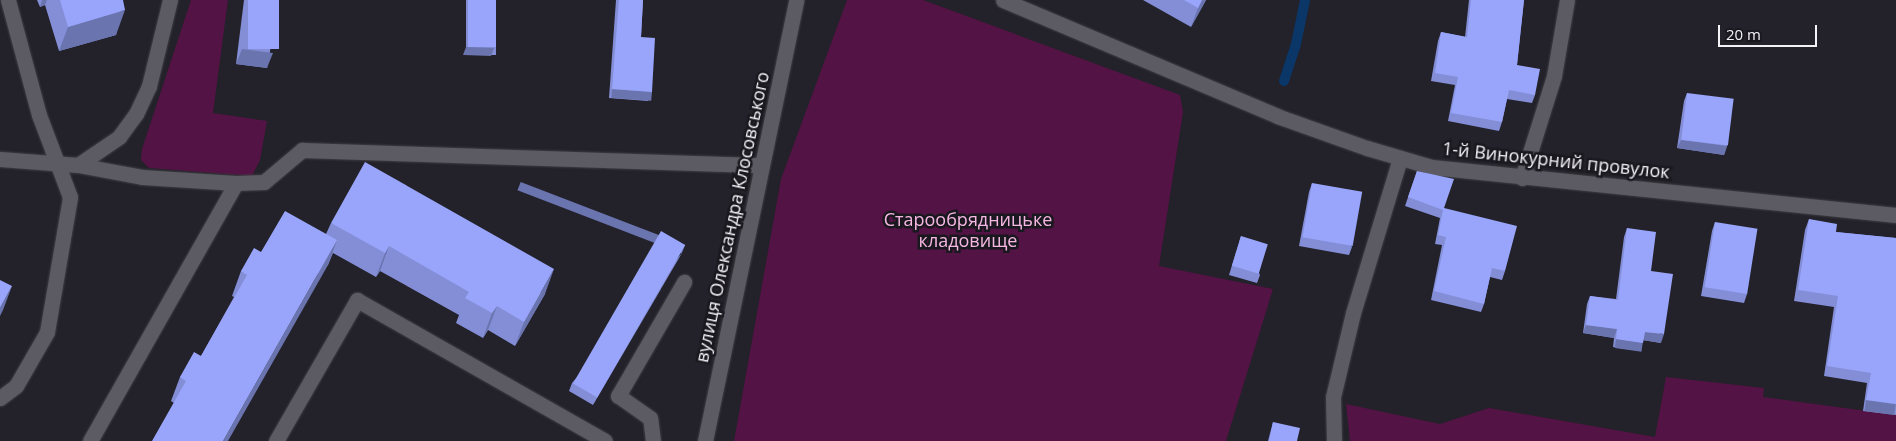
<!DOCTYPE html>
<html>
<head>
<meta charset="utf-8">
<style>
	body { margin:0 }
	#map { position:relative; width:1896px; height:441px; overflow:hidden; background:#232129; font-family:"Open Sans",sans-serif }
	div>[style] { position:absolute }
	.green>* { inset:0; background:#531344 }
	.stream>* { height:10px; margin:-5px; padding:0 5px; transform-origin:5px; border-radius:5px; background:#0b3668 }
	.roads { filter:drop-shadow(0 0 1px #3f3e44) drop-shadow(0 0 1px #3f3e44) }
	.minor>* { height:15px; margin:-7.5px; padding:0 7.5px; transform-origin:7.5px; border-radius:7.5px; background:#5c5a62 }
	.wall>* { inset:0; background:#838ed7; transform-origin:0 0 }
	.shaded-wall>* { inset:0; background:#6a74af; transform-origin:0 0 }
	.building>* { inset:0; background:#98a5fa; transform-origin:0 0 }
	span { translate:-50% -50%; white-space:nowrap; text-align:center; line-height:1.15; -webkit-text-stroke:5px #1a181f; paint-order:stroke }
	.street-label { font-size:18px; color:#f3f2f7 }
	.park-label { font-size:18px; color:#f6b7e2 }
	.scale { position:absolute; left:1718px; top:25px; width:99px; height:22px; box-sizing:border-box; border:2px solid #f3f2f7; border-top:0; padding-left:6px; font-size:15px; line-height:18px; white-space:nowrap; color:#f3f2f7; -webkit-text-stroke:4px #1a181f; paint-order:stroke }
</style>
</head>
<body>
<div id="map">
	<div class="green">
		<div style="clip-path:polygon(191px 0,228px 0,213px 113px,267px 121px,260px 160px,252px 176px,149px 168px,141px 160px,142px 149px)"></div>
		<div style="clip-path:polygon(847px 0,923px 0,1180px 95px,1183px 112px,1159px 266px,1273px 289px,1226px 441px,734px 441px,781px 179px)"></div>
		<div style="clip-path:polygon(1666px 377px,1764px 388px,1763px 397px,1896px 415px,1896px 441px,1350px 441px,1346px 404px,1440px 424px,1489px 408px,1655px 437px)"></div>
	</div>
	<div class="stream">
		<div style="left:1284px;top:81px;width:39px;rotate:-72deg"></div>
		<div style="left:1296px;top:44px;width:45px;rotate:-78.4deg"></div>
	</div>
	<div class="roads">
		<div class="minor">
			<div style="left:1003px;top:0;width:298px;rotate:22.9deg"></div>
			<div style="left:1277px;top:116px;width:96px;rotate:19.6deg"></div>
			<div style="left:1367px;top:148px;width:68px;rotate:16.3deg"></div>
			<div style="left:1432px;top:167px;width:466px;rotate:5.9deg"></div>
			<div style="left:0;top:159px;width:78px;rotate:4.4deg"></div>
			<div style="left:78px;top:165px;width:50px;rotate:-34.3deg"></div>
			<div style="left:119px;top:137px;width:29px;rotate:-54deg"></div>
			<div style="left:136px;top:114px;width:31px;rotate:-65deg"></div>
			<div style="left:149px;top:86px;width:89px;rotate:-76.3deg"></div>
			<div style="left:78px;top:165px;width:65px;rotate:10.6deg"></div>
			<div style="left:142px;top:177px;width:94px;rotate:3.7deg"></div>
			<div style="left:236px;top:183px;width:28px;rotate:-2deg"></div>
			<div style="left:264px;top:182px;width:50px;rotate:-40.1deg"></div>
			<div style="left:302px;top:150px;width:460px;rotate:1.9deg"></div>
			<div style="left:1522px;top:178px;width:107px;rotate:-72.6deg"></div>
			<div style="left:1554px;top:76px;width:77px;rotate:-80.3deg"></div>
			<div style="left:0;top:398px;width:20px;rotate:-37deg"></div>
			<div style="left:16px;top:386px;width:62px;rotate:-60.1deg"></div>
			<div style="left:47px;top:332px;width:137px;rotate:-80.3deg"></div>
			<div style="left:70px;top:197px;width:88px;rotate:-110.7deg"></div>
			<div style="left:39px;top:115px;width:119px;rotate:-105.1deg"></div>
			<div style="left:90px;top:441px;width:296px;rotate:-60.5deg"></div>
			<div style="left:276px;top:441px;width:163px;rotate:-60.1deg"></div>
			<div style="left:357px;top:300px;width:285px;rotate:29.6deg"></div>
			<div style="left:653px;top:441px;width:23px;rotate:-97deg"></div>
			<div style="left:650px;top:418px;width:39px;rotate:-145deg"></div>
			<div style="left:618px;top:396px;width:132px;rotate:-59.9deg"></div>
			<div style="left:705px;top:441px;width:450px;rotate:-78.3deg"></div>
			<div style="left:1334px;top:441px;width:44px;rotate:-91.3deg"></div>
			<div style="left:1333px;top:397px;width:86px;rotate:-76.6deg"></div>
			<div style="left:1353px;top:313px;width:162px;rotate:-73.1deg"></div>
		</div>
	</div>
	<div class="wall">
		<div style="clip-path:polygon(37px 0,123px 0,116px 35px,59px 51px,45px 5px,40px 7px)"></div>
		<div style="clip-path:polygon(244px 0,279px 0,267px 68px,236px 64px)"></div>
		<div style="left:466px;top:0;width:30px;height:55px"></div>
		<div style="clip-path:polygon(616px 0,643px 0,641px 37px,652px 92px,648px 101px,609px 98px)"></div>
		<div style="clip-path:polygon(1143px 0,1206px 0,1191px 27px)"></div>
		<div style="clip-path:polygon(1469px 0,1524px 0,1517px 65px,1535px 95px,1532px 103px,1507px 99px,1502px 122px,1499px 131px,1448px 121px,1455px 85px,1431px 81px,1438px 41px,1441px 32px,1465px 37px)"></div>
		<div style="clip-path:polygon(1687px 93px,1727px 146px,1724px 155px,1677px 148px,1684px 101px)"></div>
		<div style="clip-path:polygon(1417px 171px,1444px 208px,1505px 271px,1502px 280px,1490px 277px,1484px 304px,1481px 312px,1431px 300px,1442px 245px,1435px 244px,1440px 218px,1405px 206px)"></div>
		<div style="clip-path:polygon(1312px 183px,1352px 247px,1349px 255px,1299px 246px,1309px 192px)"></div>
		<div style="clip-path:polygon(1809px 219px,1836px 232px,1896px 238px,1896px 415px,1863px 411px,1867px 383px,1824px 376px,1834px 307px,1794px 301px,1805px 230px)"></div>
		<div style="clip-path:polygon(1715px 222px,1747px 294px,1744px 303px,1701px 296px,1712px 231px)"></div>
		<div style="clip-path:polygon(331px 223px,545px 294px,515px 346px,488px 330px,483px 338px,456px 323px,459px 315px,380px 271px,376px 277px,333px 253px,328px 265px,174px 403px,171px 401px,180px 377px,201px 356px,234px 297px,232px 296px,241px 271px,261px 252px,326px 234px)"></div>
		<div style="clip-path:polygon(1627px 228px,1651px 271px,1661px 343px,1643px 340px,1640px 351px,1613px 347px,1614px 338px,1583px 333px,1587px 304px,1590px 296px,1616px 299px,1624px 237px)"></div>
		<div style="clip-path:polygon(1241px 236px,1260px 275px,1257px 283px,1229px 275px)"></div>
		<div style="clip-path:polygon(682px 253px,593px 405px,569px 391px,572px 383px)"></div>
		<div style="clip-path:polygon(1273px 422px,1297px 441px,1268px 441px)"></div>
	</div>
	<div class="shaded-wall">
		<div style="clip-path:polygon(42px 0,47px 0,45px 5px,40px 7px)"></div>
		<div style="clip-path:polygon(1202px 0,1206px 0,1191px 27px,1198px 8px)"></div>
		<div style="clip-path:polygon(125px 10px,116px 35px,59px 51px,68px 27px)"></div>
		<div style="clip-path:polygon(466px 47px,494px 48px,491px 56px,463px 55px)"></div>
		<div style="clip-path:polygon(242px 49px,273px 53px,267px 68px,236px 64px)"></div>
		<div style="left:612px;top:89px;width:40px;height:9px;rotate:4deg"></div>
		<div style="clip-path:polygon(1681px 140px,1727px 146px,1724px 155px,1677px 148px)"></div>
		<div style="clip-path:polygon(337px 240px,328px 265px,228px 441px,223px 441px)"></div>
		<div style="left:685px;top:245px;width:9px;height:176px;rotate:111deg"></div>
		<div style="clip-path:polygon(389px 246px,380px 271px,376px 277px,385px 253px)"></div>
		<div style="clip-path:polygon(554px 269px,545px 294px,515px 346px,524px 322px)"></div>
		<div style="clip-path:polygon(12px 286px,3px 310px,0 316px,0 308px)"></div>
		<div style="clip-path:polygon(497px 306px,488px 330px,483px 338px,492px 313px)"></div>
		<div style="clip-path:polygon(1586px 325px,1617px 329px,1614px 338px,1583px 333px)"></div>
		<div style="clip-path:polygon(1645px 332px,1664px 334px,1661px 343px,1642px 340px)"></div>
		<div style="left:1616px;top:339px;width:27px;height:9px;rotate:8deg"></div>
		<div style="left:1866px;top:400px;width:30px;height:11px;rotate:8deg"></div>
	</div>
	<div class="building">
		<div style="clip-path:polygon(60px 0,123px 0,125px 10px,68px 27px)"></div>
		<div style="left:248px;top:0;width:31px;height:49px"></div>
		<div style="left:468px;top:0;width:28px;height:47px"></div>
		<div style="clip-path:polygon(619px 0,643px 0,641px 37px,655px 38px,652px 92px,612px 89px)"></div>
		<div style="clip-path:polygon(1184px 0,1202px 0,1198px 8px)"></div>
		<div style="clip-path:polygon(1471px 0,1524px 0,1517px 65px,1540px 69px,1535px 95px,1509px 90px,1502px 122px,1451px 113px,1458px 77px,1435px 73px,1441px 32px,1467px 37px)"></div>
		<div style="left:1687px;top:93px;width:47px;height:47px;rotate:7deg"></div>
		<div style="clip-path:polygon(365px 162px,554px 269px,524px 322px,497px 306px,492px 313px,465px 298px,469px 292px,389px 246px,385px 253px,331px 223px)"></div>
		<div style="clip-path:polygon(1417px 171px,1454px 179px,1444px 208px,1517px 226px,1505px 271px,1492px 268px,1484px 304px,1434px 291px,1446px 237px,1438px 235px,1443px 210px,1408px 197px)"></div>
		<div style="left:1312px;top:183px;width:51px;height:55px;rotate:10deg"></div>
		<div style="clip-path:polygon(285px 211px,337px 240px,223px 441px,152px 441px,186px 381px,180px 377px,194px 352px,201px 356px,247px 275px,241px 271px,254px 248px,261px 252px)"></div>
		<div style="clip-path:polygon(1809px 219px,1837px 224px,1836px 232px,1896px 238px,1896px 404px,1866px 400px,1871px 373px,1827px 366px,1838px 296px,1798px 290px)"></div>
		<div style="left:1715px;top:222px;width:43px;height:66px;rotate:9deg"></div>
		<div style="clip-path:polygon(1627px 228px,1656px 232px,1651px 271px,1673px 274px,1664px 334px,1645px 332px,1643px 343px,1616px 339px,1617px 329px,1586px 325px,1590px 296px,1618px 300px)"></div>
		<div style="left:661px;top:231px;width:28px;height:176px;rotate:30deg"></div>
		<div style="left:1241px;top:236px;width:28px;height:31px;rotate:17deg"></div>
		<div style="clip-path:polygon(0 280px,12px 286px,0 308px)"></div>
		<div style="clip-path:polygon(1273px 422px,1300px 428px,1297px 441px,1269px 441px)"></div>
	</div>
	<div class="street-label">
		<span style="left:1556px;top:160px;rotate:6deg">1-й Винокурний провулок</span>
		<span style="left:732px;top:217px;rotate:-78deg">вулиця Олександра Клосовського</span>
	</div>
	<div class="park-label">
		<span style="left:968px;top:230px">Старообрядницьке<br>кладовище</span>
	</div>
	<div class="scale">20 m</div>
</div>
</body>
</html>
